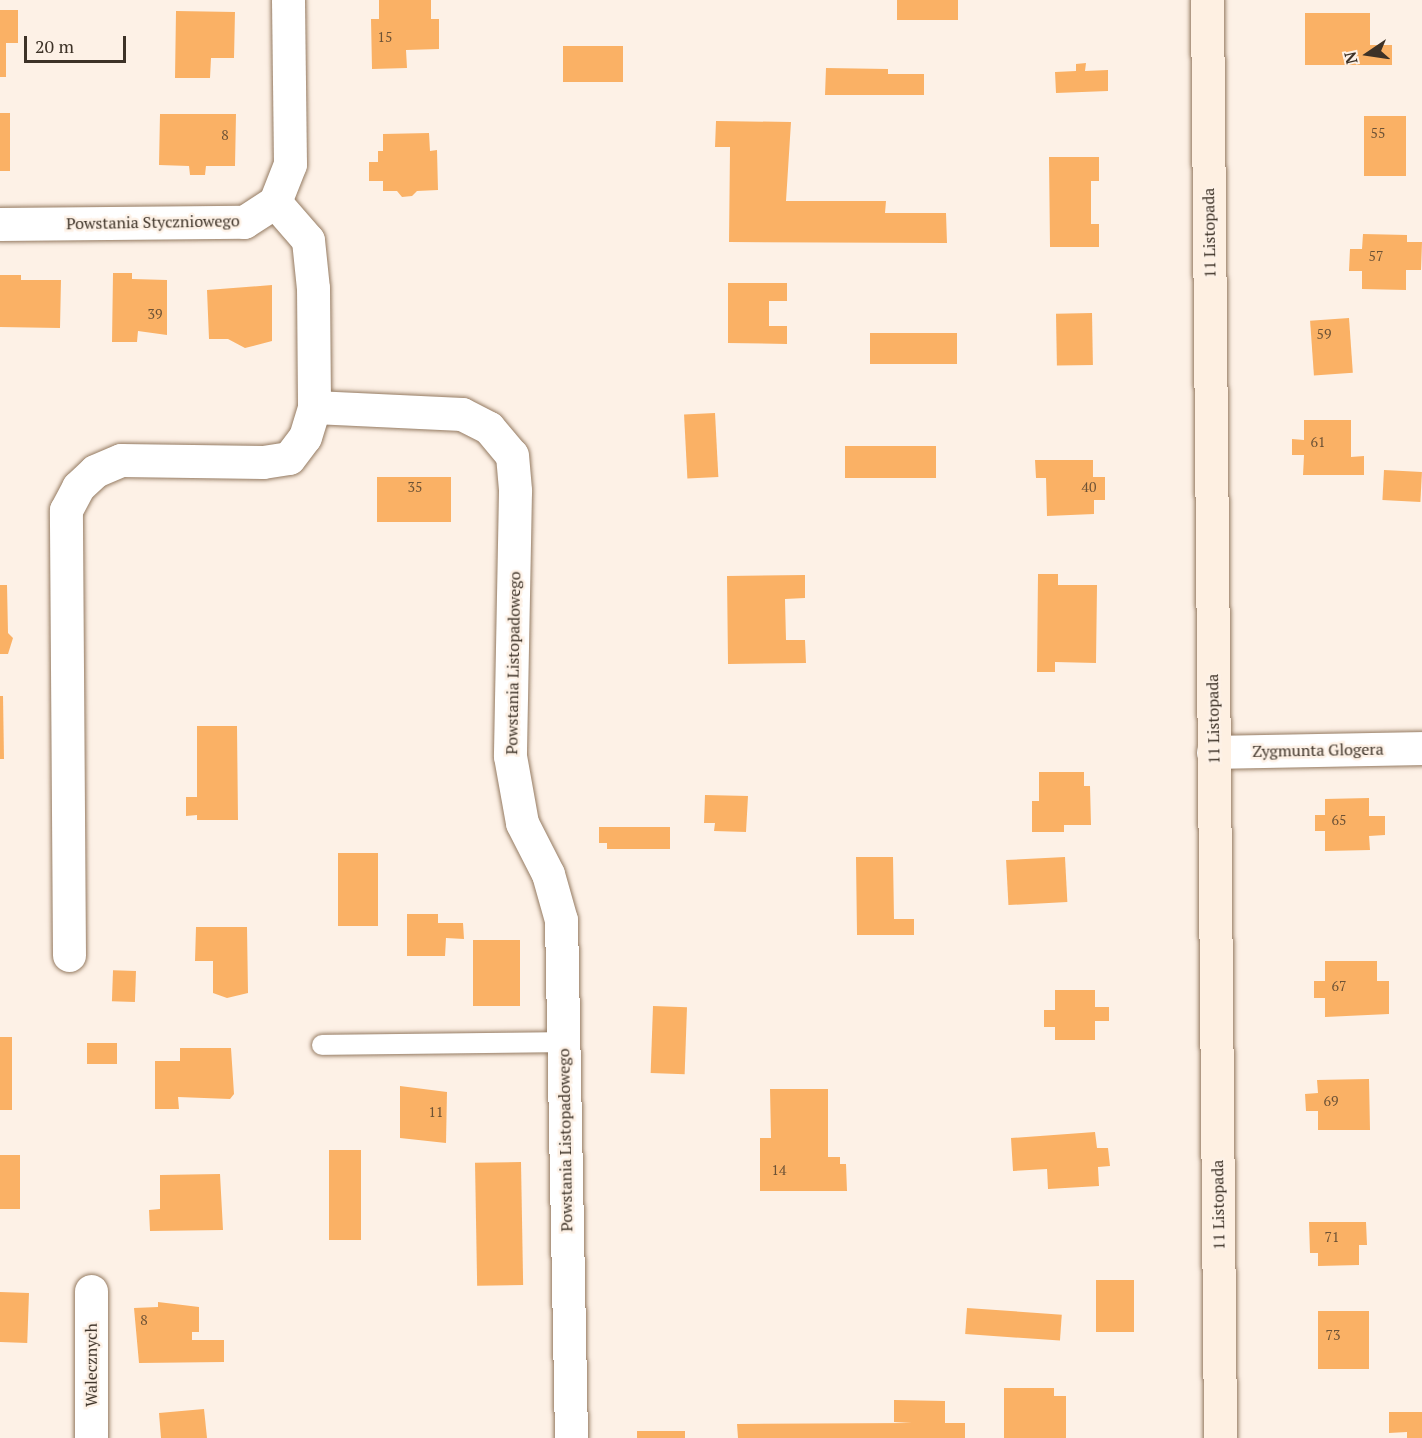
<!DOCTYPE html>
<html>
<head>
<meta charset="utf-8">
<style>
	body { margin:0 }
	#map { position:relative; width:1422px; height:1438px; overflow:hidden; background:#fdf1e6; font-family:"PT Serif",serif }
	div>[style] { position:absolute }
	.building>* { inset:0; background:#fab165; transform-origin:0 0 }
	.roads { filter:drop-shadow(0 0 2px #947a61) drop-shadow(0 0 2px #947a61) }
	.service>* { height:20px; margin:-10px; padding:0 10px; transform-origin:10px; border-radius:10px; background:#fff }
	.minor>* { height:33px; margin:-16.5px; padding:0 16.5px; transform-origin:16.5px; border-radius:16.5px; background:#fff }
	.secondary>* { height:33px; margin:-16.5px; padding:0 16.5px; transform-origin:16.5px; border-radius:16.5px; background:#fef0e2 }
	span { translate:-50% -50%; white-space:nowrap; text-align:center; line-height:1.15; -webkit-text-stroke:5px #fdf1e6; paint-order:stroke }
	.number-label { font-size:14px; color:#6c5236 }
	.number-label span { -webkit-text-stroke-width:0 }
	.street-label { font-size:16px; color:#3d3227 }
	.north { position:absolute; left:1338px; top:24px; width:60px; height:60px; -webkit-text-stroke:4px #fdf1e6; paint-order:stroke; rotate:257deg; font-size:16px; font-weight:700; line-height:24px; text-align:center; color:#3d3227 }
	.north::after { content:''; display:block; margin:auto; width:21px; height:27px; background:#3d3227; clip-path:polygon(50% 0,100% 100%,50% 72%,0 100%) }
	.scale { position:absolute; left:24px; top:36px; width:102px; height:27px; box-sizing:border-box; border:3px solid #3d3227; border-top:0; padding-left:8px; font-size:18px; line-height:21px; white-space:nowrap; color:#3d3227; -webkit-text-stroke:4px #fdf1e6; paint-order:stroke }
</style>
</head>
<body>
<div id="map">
	<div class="building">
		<div style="clip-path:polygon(379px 0,431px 0,431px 19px,439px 19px,439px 49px,406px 50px,407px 68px,372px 69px,371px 19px,379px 19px)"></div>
		<div style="left:897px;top:0;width:61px;height:20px"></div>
		<div style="clip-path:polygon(0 10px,18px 10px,18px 43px,6px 43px,6px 77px,0 77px)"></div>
		<div style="clip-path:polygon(176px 11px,235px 12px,234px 58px,211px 58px,210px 78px,175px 78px)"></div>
		<div style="clip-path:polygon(1305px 13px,1370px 13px,1370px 45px,1392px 45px,1392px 65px,1305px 65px)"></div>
		<div style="left:563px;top:46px;width:60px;height:36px"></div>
		<div style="clip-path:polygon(1086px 63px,1085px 71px,1108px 70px,1108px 91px,1056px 93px,1055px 72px,1076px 71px,1076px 64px)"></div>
		<div style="clip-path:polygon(826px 68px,888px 69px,888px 74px,924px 74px,924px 95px,825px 95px)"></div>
		<div style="left:0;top:113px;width:10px;height:58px"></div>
		<div style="clip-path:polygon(160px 114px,236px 114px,235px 166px,206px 166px,205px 175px,190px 175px,189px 166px,159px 165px)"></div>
		<div style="left:1364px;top:116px;width:42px;height:60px"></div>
		<div style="clip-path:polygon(716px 121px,791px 122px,786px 201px,886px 201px,885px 213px,946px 213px,947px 243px,729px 242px,730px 147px,715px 147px)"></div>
		<div style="clip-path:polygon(429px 133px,430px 151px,437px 150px,438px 190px,417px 191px,412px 196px,402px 197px,397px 191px,383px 191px,383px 181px,369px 181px,369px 162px,378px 162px,378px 151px,383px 151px,383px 134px)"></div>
		<div style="clip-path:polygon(1049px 157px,1099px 157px,1099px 181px,1091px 181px,1091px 224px,1099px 224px,1099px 247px,1050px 247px)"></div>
		<div style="clip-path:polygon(1363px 234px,1407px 235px,1407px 242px,1422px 242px,1421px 270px,1406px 270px,1406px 290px,1362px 289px,1362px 271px,1349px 271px,1350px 249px,1362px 249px)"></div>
		<div style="clip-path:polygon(113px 273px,132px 273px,132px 279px,167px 280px,167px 335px,138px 331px,137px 342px,112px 342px)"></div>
		<div style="clip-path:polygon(0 275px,21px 275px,21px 280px,61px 280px,60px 328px,0 327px)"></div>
		<div style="clip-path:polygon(728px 283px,787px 283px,787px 301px,769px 301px,769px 326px,787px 326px,787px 344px,728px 343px)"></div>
		<div style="clip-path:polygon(272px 285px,272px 341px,245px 348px,228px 339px,209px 339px,207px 290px)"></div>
		<div style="left:1092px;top:313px;width:52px;height:36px;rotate:89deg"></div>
		<div style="left:1349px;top:318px;width:55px;height:39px;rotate:86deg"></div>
		<div style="left:870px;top:333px;width:87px;height:31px"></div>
		<div style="left:715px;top:413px;width:64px;height:31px;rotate:87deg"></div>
		<div style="clip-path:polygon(1304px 420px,1351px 420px,1351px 457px,1364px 456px,1364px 475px,1303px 475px,1304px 455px,1292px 455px,1292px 439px,1304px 440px)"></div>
		<div style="left:845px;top:446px;width:91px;height:32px"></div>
		<div style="clip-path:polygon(1035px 460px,1093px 460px,1093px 477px,1105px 477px,1105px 500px,1094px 500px,1094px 514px,1047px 516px,1046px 478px,1036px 478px)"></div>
		<div style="left:1384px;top:470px;width:38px;height:30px;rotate:3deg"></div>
		<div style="left:377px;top:477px;width:74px;height:45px"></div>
		<div style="clip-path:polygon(1038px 574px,1058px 574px,1058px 585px,1097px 585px,1096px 663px,1055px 662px,1055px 672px,1037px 672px)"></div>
		<div style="clip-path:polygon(805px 575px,805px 598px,785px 599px,786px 640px,805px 640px,806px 663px,728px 664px,727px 576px)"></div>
		<div style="clip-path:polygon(0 585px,7px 585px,8px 633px,13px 638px,8px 654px,0 654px)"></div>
		<div style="clip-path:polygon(0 696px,3px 696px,4px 759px,0 759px)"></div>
		<div style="clip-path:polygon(197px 726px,237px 726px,238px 820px,197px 820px,197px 815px,186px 816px,186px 797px,197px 797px)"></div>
		<div style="clip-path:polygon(1039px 772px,1084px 772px,1084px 786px,1090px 786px,1091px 825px,1064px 825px,1064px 832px,1032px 832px,1032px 801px,1039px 801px)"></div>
		<div style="clip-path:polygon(705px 795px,748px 796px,746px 832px,714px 831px,715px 823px,704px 823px)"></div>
		<div style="clip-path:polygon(1369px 798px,1369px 816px,1385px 816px,1385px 835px,1369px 836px,1370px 850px,1325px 851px,1325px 831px,1315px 831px,1315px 815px,1325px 815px,1325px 799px)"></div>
		<div style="clip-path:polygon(599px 827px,670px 827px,670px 849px,607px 849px,607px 843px,599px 843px)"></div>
		<div style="left:338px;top:853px;width:40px;height:73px"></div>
		<div style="clip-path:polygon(856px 857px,893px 857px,894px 919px,914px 919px,914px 935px,857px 935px)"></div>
		<div style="left:1065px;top:857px;width:45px;height:59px;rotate:87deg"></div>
		<div style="clip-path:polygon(407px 914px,438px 914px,438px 923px,463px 923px,464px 939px,446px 938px,445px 956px,407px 956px)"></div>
		<div style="clip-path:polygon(196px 927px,247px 927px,248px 993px,227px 998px,213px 993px,213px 961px,195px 961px)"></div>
		<div style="left:473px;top:940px;width:47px;height:66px"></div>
		<div style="clip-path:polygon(1325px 961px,1377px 961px,1377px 981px,1389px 981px,1389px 1014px,1325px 1017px,1325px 998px,1314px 998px,1314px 981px,1325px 981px)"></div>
		<div style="left:136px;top:971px;width:31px;height:23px;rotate:92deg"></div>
		<div style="clip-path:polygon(1055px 990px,1095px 990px,1095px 1007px,1109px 1007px,1109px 1021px,1095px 1021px,1095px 1040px,1055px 1040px,1055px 1027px,1044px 1027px,1044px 1010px,1055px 1010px)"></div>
		<div style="left:653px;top:1006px;width:34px;height:67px;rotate:2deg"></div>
		<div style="left:0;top:1037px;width:12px;height:73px"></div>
		<div style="left:87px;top:1043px;width:30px;height:21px"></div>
		<div style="clip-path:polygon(180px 1048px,231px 1048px,234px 1094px,230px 1099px,178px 1097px,179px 1109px,155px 1109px,155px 1061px,180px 1061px)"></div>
		<div style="clip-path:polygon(1369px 1079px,1370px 1130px,1318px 1130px,1318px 1111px,1306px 1111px,1305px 1094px,1318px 1093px,1317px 1080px)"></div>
		<div style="clip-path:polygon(400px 1086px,447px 1092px,446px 1143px,400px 1138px)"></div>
		<div style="clip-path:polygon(770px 1089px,828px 1089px,828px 1157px,840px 1157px,840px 1164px,846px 1164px,847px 1191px,760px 1191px,760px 1138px,771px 1138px)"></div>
		<div style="clip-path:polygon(1095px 1132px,1097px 1148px,1108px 1148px,1110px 1166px,1098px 1167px,1099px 1186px,1048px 1189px,1047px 1169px,1013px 1171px,1011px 1138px)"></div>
		<div style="left:329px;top:1150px;width:32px;height:90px"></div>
		<div style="left:0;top:1155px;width:20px;height:54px"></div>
		<div style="left:521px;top:1162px;width:123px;height:46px;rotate:89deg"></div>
		<div style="clip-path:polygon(220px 1174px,223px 1230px,150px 1231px,149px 1210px,160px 1209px,160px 1175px)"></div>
		<div style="clip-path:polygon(1309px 1222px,1366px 1222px,1367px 1245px,1359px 1245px,1359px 1265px,1318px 1266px,1318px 1253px,1310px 1253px)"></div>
		<div style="left:1096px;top:1280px;width:38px;height:52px"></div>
		<div style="left:0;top:1292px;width:29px;height:50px;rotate:2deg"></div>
		<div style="clip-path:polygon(158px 1302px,199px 1307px,199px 1332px,192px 1332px,192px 1340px,224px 1340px,224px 1362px,139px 1363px,134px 1308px,158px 1307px)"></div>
		<div style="left:967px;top:1308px;width:95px;height:26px;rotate:4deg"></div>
		<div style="left:1318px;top:1311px;width:51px;height:58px"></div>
		<div style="clip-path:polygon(1004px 1388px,1054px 1388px,1054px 1396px,1066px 1396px,1066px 1438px,1004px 1438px)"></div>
		<div style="clip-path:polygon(894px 1400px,945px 1401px,945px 1423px,965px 1423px,965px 1438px,738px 1438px,737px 1424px,912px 1423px,894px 1422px)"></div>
		<div style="clip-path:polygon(204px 1409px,207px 1438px,161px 1438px,159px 1413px)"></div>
		<div style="clip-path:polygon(1389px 1412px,1422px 1412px,1422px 1438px,1407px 1438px,1407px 1432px,1389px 1433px)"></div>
		<div style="left:637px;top:1431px;width:48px;height:7px"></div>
	</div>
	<div class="roads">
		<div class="service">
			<div style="left:322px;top:1045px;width:241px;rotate:-0.7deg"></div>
		</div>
		<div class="minor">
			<div style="left:275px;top:202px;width:50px;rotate:49deg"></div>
			<div style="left:308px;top:240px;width:48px;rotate:84.1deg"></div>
			<div style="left:313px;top:288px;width:119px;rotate:89.5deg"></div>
			<div style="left:314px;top:407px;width:148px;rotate:2.7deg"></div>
			<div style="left:462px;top:414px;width:30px;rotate:27deg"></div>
			<div style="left:489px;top:428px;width:35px;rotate:50deg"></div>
			<div style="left:512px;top:455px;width:36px;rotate:85deg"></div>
			<div style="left:515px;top:491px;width:265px;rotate:91.1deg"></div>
			<div style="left:510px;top:756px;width:68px;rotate:79.8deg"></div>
			<div style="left:522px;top:823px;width:57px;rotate:63deg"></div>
			<div style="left:548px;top:874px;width:48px;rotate:74.2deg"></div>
			<div style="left:561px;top:920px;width:518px;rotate:88.89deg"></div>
			<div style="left:0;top:224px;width:244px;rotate:-0.5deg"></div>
			<div style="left:244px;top:222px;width:37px;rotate:-33deg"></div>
			<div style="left:275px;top:202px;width:41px;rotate:-68.5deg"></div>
			<div style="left:290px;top:164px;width:164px;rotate:-90.7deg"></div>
			<div style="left:1213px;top:752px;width:209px;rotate:-1.1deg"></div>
			<div style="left:69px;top:955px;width:445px;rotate:-90.4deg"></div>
			<div style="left:66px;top:510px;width:26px;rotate:-62deg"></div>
			<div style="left:78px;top:487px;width:23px;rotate:-43deg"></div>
			<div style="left:95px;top:471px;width:28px;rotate:-23deg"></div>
			<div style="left:121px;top:460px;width:142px;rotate:0.8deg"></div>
			<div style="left:263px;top:462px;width:26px;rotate:-9deg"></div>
			<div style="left:289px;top:458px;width:26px;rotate:-53deg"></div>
			<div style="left:305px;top:437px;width:31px;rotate:-73deg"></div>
			<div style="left:91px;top:1438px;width:147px;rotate:-90deg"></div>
		</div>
		<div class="secondary">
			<div style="left:1207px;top:0;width:1438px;rotate:89.48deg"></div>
		</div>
	</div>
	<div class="number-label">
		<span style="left:385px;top:37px">15</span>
		<span style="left:1378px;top:133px">55</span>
		<span style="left:225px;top:135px">8</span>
		<span style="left:1376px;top:256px">57</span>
		<span style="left:155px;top:314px">39</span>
		<span style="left:1324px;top:334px">59</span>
		<span style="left:1318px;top:442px">61</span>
		<span style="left:415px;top:487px">35</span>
		<span style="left:1089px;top:487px">40</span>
		<span style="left:1339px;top:820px">65</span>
		<span style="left:1339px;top:986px">67</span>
		<span style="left:1331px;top:1101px">69</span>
		<span style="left:436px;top:1112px">11</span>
		<span style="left:779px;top:1170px">14</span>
		<span style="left:1332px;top:1237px">71</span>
		<span style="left:144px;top:1320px">8</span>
		<span style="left:1333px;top:1335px">73</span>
	</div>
	<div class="street-label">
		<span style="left:153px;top:222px;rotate:-1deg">Powstania Styczniowego</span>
		<span style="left:1209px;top:233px;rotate:-91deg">11 Listopada</span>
		<span style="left:513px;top:663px;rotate:-89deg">Powstania Listopadowego</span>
		<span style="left:1213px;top:719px;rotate:-91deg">11 Listopada</span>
		<span style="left:1318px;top:750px;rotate:-1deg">Zygmunta Glogera</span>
		<span style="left:565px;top:1140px;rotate:-91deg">Powstania Listopadowego</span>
		<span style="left:1218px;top:1205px;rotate:-91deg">11 Listopada</span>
		<span style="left:91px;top:1365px;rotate:-90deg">Walecznych</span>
	</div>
	<div class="north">N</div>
	<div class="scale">20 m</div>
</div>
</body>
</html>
